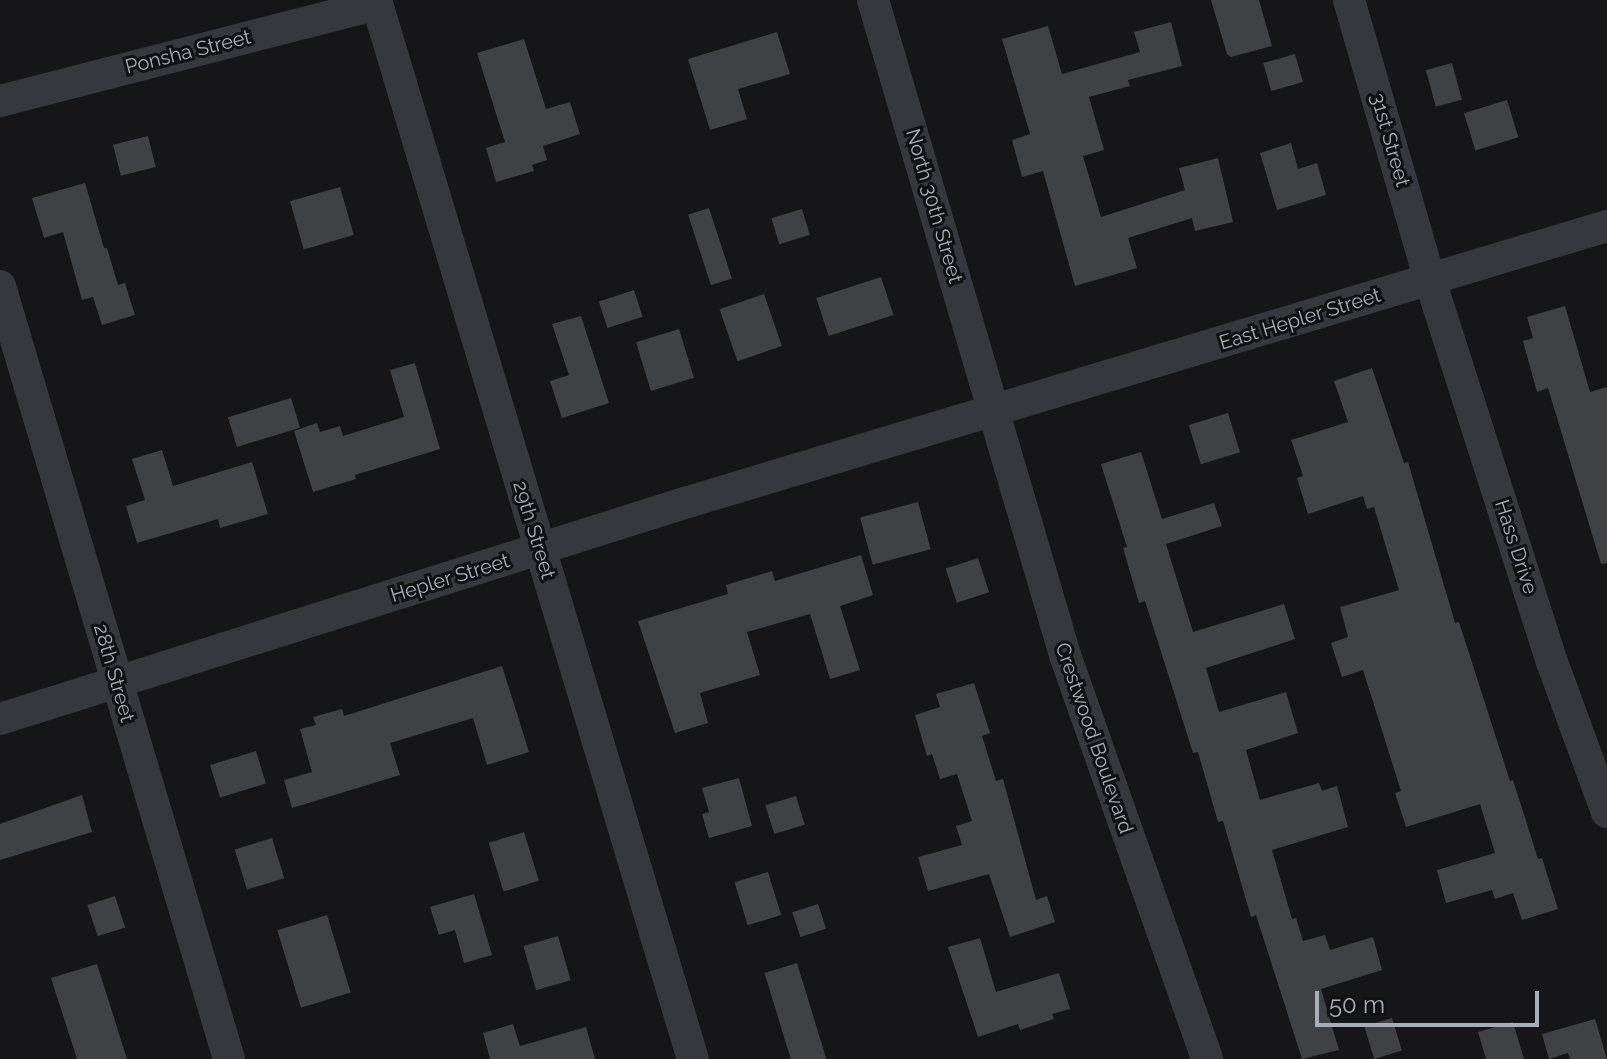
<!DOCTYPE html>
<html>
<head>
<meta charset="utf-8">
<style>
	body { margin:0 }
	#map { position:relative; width:1607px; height:1059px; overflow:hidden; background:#161618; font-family:Raleway,sans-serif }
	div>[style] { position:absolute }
	.building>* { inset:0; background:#404145; transform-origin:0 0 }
	.minor>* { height:32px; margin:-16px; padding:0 16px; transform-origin:16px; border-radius:16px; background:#37383d }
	span { translate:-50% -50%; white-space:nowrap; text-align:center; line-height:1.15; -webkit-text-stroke:6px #111113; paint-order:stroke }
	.street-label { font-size:20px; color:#a8adb8 }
	.scale { position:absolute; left:1315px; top:991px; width:224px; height:36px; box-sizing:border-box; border:4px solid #a8adb8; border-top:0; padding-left:10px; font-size:24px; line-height:28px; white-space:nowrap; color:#a8adb8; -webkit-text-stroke:6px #111113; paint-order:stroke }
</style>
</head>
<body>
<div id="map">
	<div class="building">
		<div style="clip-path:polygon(1211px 0,1259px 0,1272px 46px,1231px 57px,1227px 54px)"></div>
		<div style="clip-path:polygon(1171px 22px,1182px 66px,1128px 80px,1130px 86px,1089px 97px,1104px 150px,1083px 156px,1101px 217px,1185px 190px,1179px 168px,1218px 158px,1233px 222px,1195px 231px,1192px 218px,1128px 238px,1137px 268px,1075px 286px,1043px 171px,1022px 177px,1012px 140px,1030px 134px,1002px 39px,1048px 26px,1062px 74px,1140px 52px,1134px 32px)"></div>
		<div style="clip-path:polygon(777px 32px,790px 74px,738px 89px,747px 119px,710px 130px,688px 59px)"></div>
		<div style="clip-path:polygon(524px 39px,546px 109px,570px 102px,580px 134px,543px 146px,547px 160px,532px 165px,534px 171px,496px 182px,486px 148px,505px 142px,477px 53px)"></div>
		<div style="left:1295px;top:54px;width:29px;height:33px;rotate:74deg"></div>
		<div style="left:1452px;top:63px;width:38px;height:27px;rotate:75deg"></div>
		<div style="left:1507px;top:100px;width:39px;height:45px;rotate:73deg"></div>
		<div style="left:148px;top:136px;width:32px;height:36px;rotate:76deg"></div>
		<div style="clip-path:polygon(1291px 143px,1298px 169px,1317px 163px,1326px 195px,1277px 210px,1260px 153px)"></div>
		<div style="clip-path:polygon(85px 183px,104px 248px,107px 248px,118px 285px,125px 283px,135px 315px,102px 325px,93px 297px,82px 300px,63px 232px,44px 238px,32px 198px)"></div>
		<div style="left:340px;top:187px;width:50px;height:52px;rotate:74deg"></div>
		<div style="left:709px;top:208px;width:74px;height:22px;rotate:72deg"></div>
		<div style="left:802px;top:209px;width:27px;height:32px;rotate:73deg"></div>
		<div style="left:881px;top:277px;width:40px;height:68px;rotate:72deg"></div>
		<div style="left:634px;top:290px;width:28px;height:37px;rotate:72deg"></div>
		<div style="left:764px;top:294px;width:55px;height:47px;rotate:71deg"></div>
		<div style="clip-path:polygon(1565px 306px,1590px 392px,1607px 387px,1607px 563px,1601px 564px,1548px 388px,1537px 392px,1523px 341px,1533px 338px,1527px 317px)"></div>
		<div style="clip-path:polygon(581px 316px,609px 403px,562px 418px,550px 381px,569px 375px,552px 324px)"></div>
		<div style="left:679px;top:329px;width:51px;height:45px;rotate:73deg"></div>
		<div style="clip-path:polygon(415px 363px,440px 449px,355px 475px,356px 479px,313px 492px,294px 431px,317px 423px,320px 432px,340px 426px,343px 436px,404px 417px,390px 370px)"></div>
		<div style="clip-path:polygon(1372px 368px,1404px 463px,1408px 462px,1455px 623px,1459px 622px,1510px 781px,1513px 780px,1538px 859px,1542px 858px,1558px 909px,1522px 920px,1513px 893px,1495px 899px,1492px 890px,1446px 903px,1437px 870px,1495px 853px,1480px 804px,1406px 827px,1395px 793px,1401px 791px,1363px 670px,1342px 677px,1331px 643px,1348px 637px,1340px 607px,1399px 590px,1374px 507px,1367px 509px,1363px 496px,1308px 514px,1297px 478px,1303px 476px,1291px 440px,1348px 422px,1334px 381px)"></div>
		<div style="left:291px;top:398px;width:31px;height:66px;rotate:73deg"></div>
		<div style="left:1228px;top:413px;width:41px;height:41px;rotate:73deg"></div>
		<div style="clip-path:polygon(162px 450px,173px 486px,252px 462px,268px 514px,220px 528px,218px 519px,137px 543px,126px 506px,145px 500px,132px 459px)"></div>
		<div style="clip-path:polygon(1141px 452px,1162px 519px,1214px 503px,1222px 526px,1166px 544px,1193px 632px,1284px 604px,1295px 639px,1206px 668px,1219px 712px,1286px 692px,1298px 733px,1246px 750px,1260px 800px,1319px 783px,1322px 791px,1337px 786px,1348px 827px,1272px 850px,1292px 919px,1296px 918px,1303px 941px,1325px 935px,1330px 950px,1373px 937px,1382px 970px,1321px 989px,1339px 1050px,1302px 1059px,1256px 915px,1251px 917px,1223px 821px,1218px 822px,1198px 752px,1193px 753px,1145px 601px,1139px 603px,1123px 548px,1127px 547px,1101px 464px)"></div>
		<div style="left:918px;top:502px;width:49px;height:60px;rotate:75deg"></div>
		<div style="clip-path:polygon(861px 555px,873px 595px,840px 606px,860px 670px,830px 679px,810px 614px,747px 632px,760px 675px,700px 693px,708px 723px,675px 733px,638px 621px,728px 594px,726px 585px,772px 571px,775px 581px)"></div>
		<div style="left:978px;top:558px;width:36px;height:34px;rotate:72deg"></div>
		<div style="clip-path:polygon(502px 666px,529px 752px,487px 765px,473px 718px,390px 743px,400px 775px,292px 808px,284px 780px,312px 772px,300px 729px,316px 725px,313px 717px,342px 709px,344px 716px)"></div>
		<div style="clip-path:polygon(974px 683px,990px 733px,982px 736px,996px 781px,1003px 779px,1036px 900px,1047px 896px,1055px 922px,1010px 937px,989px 874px,928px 891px,918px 857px,962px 845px,956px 826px,972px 821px,957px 774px,940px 779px,932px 754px,927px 756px,915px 715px,940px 707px,936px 694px)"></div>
		<div style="left:256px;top:751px;width:34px;height:48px;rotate:73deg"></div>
		<div style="clip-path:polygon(739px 778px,752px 826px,709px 838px,702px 814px,709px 812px,702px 788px)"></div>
		<div style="clip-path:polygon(82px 795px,92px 832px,0 860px,0 824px)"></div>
		<div style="left:796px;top:796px;width:30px;height:32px;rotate:73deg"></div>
		<div style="left:524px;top:832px;width:51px;height:37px;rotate:73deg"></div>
		<div style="left:272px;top:838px;width:42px;height:39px;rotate:73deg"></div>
		<div style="left:768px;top:872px;width:45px;height:35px;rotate:73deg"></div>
		<div style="clip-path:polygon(474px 894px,492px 955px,464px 963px,455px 930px,439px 935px,430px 907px)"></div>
		<div style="left:115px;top:896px;width:33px;height:29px;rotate:72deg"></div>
		<div style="left:818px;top:904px;width:26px;height:27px;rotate:72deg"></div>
		<div style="left:327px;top:915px;width:81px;height:52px;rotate:73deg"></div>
		<div style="left:558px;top:936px;width:46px;height:36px;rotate:74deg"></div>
		<div style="clip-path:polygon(980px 938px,996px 992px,1059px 973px,1070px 1009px,1052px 1014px,1054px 1019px,1020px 1030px,1018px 1024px,978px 1037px,948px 947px)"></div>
		<div style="left:797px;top:963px;width:100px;height:34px;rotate:73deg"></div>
		<div style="clip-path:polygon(97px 964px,127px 1059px,77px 1059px,51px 978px)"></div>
		<div style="left:1392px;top:1018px;width:34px;height:29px;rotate:73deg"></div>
		<div style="clip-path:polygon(1595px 1019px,1607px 1059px,1570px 1059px,1568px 1053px,1549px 1059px,1542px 1034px)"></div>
		<div style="clip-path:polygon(1513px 1022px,1524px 1059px,1486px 1059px,1478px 1032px)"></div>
		<div style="clip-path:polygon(513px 1024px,520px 1046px,586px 1027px,595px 1059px,490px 1059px,483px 1033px)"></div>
	</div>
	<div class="minor">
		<div style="left:376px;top:0;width:1105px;rotate:73.34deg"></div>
		<div style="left:873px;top:0;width:683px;rotate:73.66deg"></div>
		<div style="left:1065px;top:655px;width:428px;rotate:70.6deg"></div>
		<div style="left:1349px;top:0;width:291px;rotate:73.9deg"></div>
		<div style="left:1430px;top:280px;width:401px;rotate:72.3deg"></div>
		<div style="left:1552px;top:662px;width:160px;rotate:69.9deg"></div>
		<div style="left:0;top:101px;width:389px;rotate:-14.4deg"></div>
		<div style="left:0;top:286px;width:806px;rotate:73.5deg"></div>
		<div style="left:0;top:719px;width:721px;rotate:-17.51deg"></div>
		<div style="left:688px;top:502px;width:960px;rotate:-16.72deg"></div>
	</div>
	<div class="street-label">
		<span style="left:188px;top:52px;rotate:-14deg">Ponsha Street</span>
		<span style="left:1390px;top:140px;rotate:74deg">31st Street</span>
		<span style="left:934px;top:206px;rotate:74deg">North 30th Street</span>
		<span style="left:1300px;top:319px;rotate:-17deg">East Hepler Street</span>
		<span style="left:534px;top:530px;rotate:73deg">29th Street</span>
		<span style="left:1516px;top:547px;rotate:72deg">Hass Drive</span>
		<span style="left:450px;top:578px;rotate:-17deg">Hepler Street</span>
		<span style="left:114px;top:673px;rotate:74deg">28th Street</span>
		<span style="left:1094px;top:738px;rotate:71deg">Crestwood Boulevard</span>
	</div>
	<div class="scale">50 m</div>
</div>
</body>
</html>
